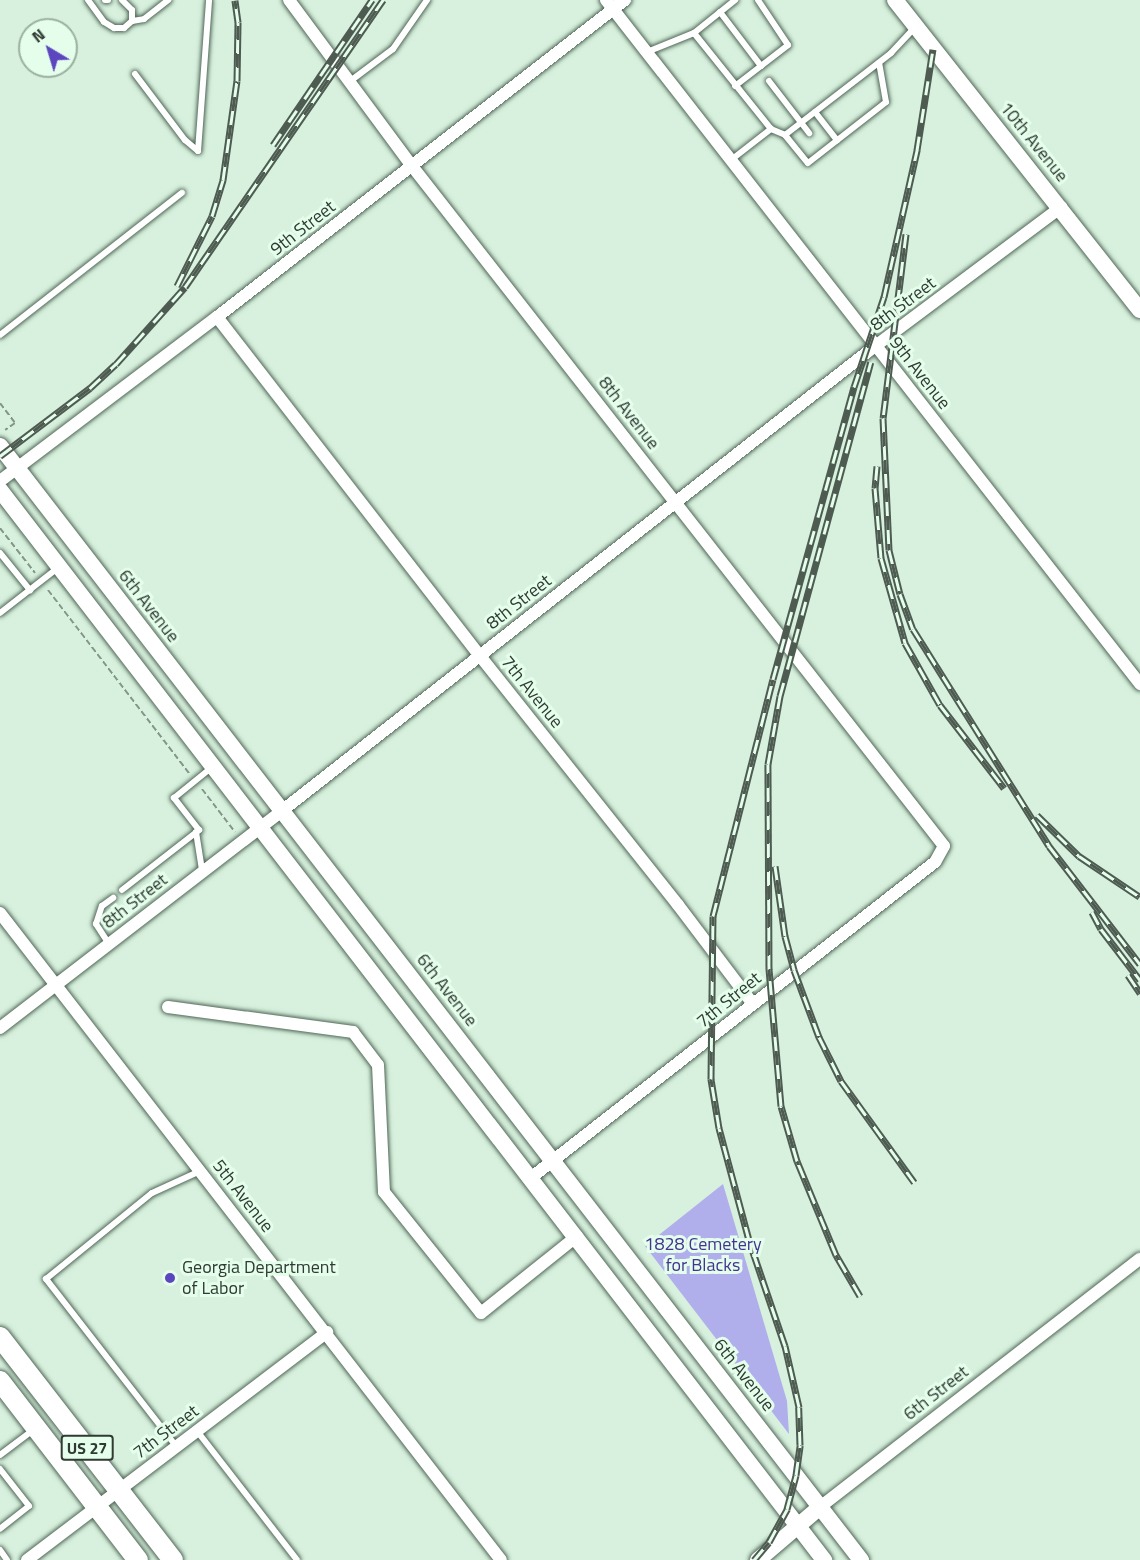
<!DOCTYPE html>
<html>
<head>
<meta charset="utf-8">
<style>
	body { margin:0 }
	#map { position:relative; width:1140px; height:1560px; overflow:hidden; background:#d7f1de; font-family:"Titillium Web",sans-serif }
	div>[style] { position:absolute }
	.green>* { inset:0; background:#b0afec }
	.path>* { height:2px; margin-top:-1px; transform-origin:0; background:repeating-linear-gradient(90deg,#839587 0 6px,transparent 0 9px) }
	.roads { filter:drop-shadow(0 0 2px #506656) drop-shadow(0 0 2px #506656) }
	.lane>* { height:6px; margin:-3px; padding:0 3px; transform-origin:3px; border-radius:3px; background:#fff }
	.street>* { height:12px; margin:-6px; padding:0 6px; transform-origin:6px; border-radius:6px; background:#fff }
	.secondary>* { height:16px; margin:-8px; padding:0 8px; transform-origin:8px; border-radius:8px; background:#fff }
	.primary>* { height:20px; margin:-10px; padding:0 10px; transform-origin:10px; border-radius:10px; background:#fff }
	.rail>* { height:7px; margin-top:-3.5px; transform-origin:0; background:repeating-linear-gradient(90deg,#e4feeb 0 14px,#4e5b51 0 28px); box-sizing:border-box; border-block:2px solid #4e5b51 }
	.dots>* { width:16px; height:16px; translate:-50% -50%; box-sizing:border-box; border:3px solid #e4feeb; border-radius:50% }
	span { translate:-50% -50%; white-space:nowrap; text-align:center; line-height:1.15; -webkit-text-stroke:6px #e4feeb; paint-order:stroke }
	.shield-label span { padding:2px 4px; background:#e4feeb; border:2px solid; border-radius:4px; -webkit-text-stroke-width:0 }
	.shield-label { font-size:16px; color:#303a32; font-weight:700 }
	.street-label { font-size:18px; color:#303a32 }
	.park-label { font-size:18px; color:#443492 }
	.poi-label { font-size:18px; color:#303a32 }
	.left { translate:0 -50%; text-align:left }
	.north { position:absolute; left:18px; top:18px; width:60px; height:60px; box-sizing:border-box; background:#e4feeb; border:2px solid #9cb0a1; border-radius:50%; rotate:322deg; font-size:16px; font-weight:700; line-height:24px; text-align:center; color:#303a32 }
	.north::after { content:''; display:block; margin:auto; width:21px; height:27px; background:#5b46bf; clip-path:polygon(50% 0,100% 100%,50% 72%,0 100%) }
</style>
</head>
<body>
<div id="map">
	<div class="green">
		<div style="clip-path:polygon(723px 1184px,787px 1401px,789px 1434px,645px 1246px)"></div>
	</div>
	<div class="path">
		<div style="left:0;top:403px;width:25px;rotate:53deg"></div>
		<div style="left:15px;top:423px;width:12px;rotate:145deg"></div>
		<div style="left:0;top:528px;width:57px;rotate:52.1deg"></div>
		<div style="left:48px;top:590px;width:231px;rotate:52.4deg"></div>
		<div style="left:202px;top:789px;width:54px;rotate:52.5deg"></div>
	</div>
	<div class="roads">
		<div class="lane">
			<div style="left:88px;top:0;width:27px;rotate:54deg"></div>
			<div style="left:104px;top:22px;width:12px;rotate:31deg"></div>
			<div style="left:114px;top:28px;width:10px"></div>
			<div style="left:124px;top:28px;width:11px;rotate:-41deg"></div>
			<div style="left:132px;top:21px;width:11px;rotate:-90deg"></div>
			<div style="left:132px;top:10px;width:14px;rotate:-135deg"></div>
			<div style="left:105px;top:0;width:3px"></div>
			<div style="left:720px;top:12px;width:68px;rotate:52.8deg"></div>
			<div style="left:132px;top:21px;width:12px;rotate:-9deg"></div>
			<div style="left:144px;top:19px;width:31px;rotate:-38deg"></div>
			<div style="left:694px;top:33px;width:123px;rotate:51.3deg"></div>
			<div style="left:647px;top:52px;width:51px;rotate:-22deg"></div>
			<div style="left:694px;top:33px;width:53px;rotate:-38.8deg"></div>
			<div style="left:135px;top:74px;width:83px;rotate:52.9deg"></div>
			<div style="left:185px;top:140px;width:17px;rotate:40deg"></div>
			<div style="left:769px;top:81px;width:66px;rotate:52.4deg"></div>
			<div style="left:349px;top:82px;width:55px;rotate:-36.9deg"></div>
			<div style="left:393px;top:49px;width:60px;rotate:-55.2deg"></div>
			<div style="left:735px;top:86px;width:67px;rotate:-37.7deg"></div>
			<div style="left:788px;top:45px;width:54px;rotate:-123.7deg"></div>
			<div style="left:815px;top:112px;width:36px;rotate:52deg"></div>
			<div style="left:785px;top:135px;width:36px;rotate:51deg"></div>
			<div style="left:808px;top:163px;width:99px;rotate:-38deg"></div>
			<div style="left:886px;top:102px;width:40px;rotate:-100deg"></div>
			<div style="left:198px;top:151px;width:151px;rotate:-85.8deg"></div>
			<div style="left:731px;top:160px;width:51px;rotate:-37.8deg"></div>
			<div style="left:771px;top:129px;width:15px;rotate:23deg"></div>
			<div style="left:785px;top:135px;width:134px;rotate:-37.7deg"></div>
			<div style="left:891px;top:53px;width:35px;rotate:-47deg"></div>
			<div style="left:0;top:335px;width:231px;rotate:-38deg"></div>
			<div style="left:0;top:553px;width:48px;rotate:51deg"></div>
			<div style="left:0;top:613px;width:75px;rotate:-37.9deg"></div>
			<div style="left:196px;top:832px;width:39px;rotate:81deg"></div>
			<div style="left:122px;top:890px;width:98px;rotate:-37.9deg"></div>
			<div style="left:199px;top:830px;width:41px;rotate:-128deg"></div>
			<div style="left:174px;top:798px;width:48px;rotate:-39deg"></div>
			<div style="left:109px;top:944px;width:24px;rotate:-123deg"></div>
			<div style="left:96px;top:924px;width:19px;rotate:-72deg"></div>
			<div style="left:102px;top:906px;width:14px;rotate:-36deg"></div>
			<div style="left:197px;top:1431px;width:163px;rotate:52.2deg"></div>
			<div style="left:176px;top:1446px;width:212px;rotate:-127.9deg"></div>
			<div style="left:46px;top:1279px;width:136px;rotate:-39.1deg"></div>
			<div style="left:152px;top:1193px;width:53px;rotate:-24.6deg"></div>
			<div style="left:0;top:1455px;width:41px;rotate:-37.1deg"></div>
			<div style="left:0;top:1469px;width:47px;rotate:51.9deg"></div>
			<div style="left:29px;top:1506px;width:37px;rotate:142deg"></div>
			<div style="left:0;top:1550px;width:12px;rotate:55deg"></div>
		</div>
		<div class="street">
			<div style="left:289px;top:0;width:207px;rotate:53.5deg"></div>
			<div style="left:412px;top:166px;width:863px;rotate:51.96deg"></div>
			<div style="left:944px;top:846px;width:18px;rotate:119deg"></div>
			<div style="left:935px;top:862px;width:512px;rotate:141.99deg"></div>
			<div style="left:606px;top:0;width:868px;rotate:52.02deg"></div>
			<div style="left:217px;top:317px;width:429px;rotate:52.2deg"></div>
			<div style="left:480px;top:656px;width:318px;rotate:51.5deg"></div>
			<div style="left:678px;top:905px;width:124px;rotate:52.9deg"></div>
			<div style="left:0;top:481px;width:272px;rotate:-37.1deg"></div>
			<div style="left:217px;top:317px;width:517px;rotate:-37.85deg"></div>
			<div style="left:0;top:913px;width:818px;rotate:52.25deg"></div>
			<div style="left:168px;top:1007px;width:187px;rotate:7.7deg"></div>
			<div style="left:353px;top:1032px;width:41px;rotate:52.9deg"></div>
			<div style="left:378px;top:1065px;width:127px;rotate:87.3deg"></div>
			<div style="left:384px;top:1192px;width:155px;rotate:51.3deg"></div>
			<div style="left:481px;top:1313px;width:123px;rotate:-38.7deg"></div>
			<div style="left:0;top:1028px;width:357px;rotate:-37.6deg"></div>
			<div style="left:283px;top:810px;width:741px;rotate:-38.09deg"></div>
			<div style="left:866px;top:353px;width:244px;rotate:-36.8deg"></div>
			<div style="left:820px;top:1507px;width:405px;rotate:-37.8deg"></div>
			<div style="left:27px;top:1560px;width:377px;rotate:-37.2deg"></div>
		</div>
		<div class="secondary">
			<div style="left:895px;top:0;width:395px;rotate:51.7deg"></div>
			<div style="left:0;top:446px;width:1408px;rotate:52.3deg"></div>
			<div style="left:0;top:490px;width:1351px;rotate:52.4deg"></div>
			<div style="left:758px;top:1560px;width:82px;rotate:-40.5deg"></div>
		</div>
		<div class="primary">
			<div style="left:0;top:1337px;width:282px;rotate:52.2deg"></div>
			<div style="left:0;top:1381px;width:226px;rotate:52.4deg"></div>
		</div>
	</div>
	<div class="rail">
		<div style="left:273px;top:145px;width:176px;rotate:-55.7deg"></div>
		<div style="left:906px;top:234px;width:185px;rotate:97.1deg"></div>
		<div style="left:883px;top:418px;width:132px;rotate:87.4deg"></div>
		<div style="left:889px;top:550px;width:45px;rotate:76deg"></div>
		<div style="left:900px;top:594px;width:37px;rotate:70deg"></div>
		<div style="left:913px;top:629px;width:256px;rotate:57.9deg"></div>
		<div style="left:1049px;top:846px;width:149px;rotate:52.4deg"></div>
		<div style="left:177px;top:286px;width:78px;rotate:-63.4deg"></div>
		<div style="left:212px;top:216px;width:38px;rotate:-73deg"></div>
		<div style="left:223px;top:180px;width:100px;rotate:-82deg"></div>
		<div style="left:237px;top:81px;width:59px;rotate:-89deg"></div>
		<div style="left:238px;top:22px;width:22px;rotate:-98deg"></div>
		<div style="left:0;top:456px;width:113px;rotate:-37.1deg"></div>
		<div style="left:90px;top:388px;width:35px;rotate:-43deg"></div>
		<div style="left:116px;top:364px;width:103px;rotate:-48.1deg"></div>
		<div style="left:185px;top:287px;width:349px;rotate:-55.4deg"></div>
		<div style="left:877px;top:466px;width:22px;rotate:95deg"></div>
		<div style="left:875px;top:488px;width:70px;rotate:85.1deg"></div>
		<div style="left:881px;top:558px;width:88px;rotate:74.2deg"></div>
		<div style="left:905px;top:643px;width:71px;rotate:60.6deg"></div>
		<div style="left:940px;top:705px;width:105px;rotate:52.4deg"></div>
		<div style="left:1037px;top:815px;width:59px;rotate:44.3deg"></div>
		<div style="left:1079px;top:856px;width:73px;rotate:33.9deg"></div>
		<div style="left:775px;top:866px;width:71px;rotate:81.9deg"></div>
		<div style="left:785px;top:936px;width:35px;rotate:75deg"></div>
		<div style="left:794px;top:970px;width:72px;rotate:69.5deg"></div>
		<div style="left:819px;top:1037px;width:49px;rotate:63.4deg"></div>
		<div style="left:841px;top:1081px;width:125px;rotate:54.1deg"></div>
		<div style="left:1092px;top:912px;width:19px;rotate:62deg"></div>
		<div style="left:1101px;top:929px;width:64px;rotate:52.6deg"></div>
		<div style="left:1128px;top:975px;width:22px;rotate:56deg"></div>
		<div style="left:860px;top:1296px;width:48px;rotate:-120.3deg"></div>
		<div style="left:836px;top:1255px;width:102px;rotate:-112.5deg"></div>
		<div style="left:797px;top:1161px;width:57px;rotate:-106.2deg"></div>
		<div style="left:781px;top:1106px;width:138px;rotate:-95deg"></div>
		<div style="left:769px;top:969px;width:205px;rotate:-90.3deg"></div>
		<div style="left:768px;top:764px;width:69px;rotate:-80deg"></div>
		<div style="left:780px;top:696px;width:346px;rotate:-74.8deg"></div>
		<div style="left:754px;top:1560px;width:23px;rotate:-50deg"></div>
		<div style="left:769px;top:1542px;width:38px;rotate:-61deg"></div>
		<div style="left:787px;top:1509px;width:35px;rotate:-75deg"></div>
		<div style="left:796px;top:1475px;width:30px;rotate:-82deg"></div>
		<div style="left:800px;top:1445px;width:38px;rotate:-92deg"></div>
		<div style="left:799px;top:1407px;width:63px;rotate:-102.9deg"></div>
		<div style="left:785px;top:1346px;width:112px;rotate:-108.8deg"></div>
		<div style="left:749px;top:1240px;width:116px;rotate:-105deg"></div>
		<div style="left:719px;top:1128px;width:50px;rotate:-99.3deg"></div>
		<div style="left:711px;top:1079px;width:163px;rotate:-89.3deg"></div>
		<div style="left:713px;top:916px;width:244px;rotate:-75.8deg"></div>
		<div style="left:773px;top:679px;width:303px;rotate:-74.5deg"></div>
		<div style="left:854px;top:387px;width:95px;rotate:-71.6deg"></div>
		<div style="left:884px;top:297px;width:151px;rotate:-77.3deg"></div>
		<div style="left:917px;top:150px;width:102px;rotate:-81deg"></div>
	</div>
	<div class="dots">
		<div style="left:170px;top:1278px;background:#5b46bf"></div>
	</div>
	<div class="shield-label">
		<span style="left:87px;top:1448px">US 27</span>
	</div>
	<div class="street-label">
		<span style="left:1034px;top:142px;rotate:51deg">10th Avenue</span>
		<span style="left:303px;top:228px;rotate:-38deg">9th Street</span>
		<span style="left:903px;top:304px;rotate:-37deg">8th Street</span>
		<span style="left:920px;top:373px;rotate:52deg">9th Avenue</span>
		<span style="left:629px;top:413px;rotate:52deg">8th Avenue</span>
		<span style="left:519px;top:602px;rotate:-38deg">8th Street</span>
		<span style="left:149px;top:606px;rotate:52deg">6th Avenue</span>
		<span style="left:532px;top:692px;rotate:51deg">7th Avenue</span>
		<span style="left:135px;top:901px;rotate:-38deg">8th Street</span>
		<span style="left:447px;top:990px;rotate:52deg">6th Avenue</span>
		<span style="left:729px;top:1000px;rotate:-39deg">7th Street</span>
		<span style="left:243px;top:1196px;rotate:52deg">5th Avenue</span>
		<span style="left:744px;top:1375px;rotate:52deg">6th Avenue</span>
		<span style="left:936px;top:1393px;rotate:-38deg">6th Street</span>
		<span style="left:166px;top:1432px;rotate:-37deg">7th Street</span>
	</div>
	<div class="park-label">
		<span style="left:703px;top:1255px">1828 Cemetery<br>for Blacks</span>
	</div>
	<div class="poi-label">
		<span class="left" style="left:182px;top:1278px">Georgia Department<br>of Labor</span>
	</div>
	<div class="north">N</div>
</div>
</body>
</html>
